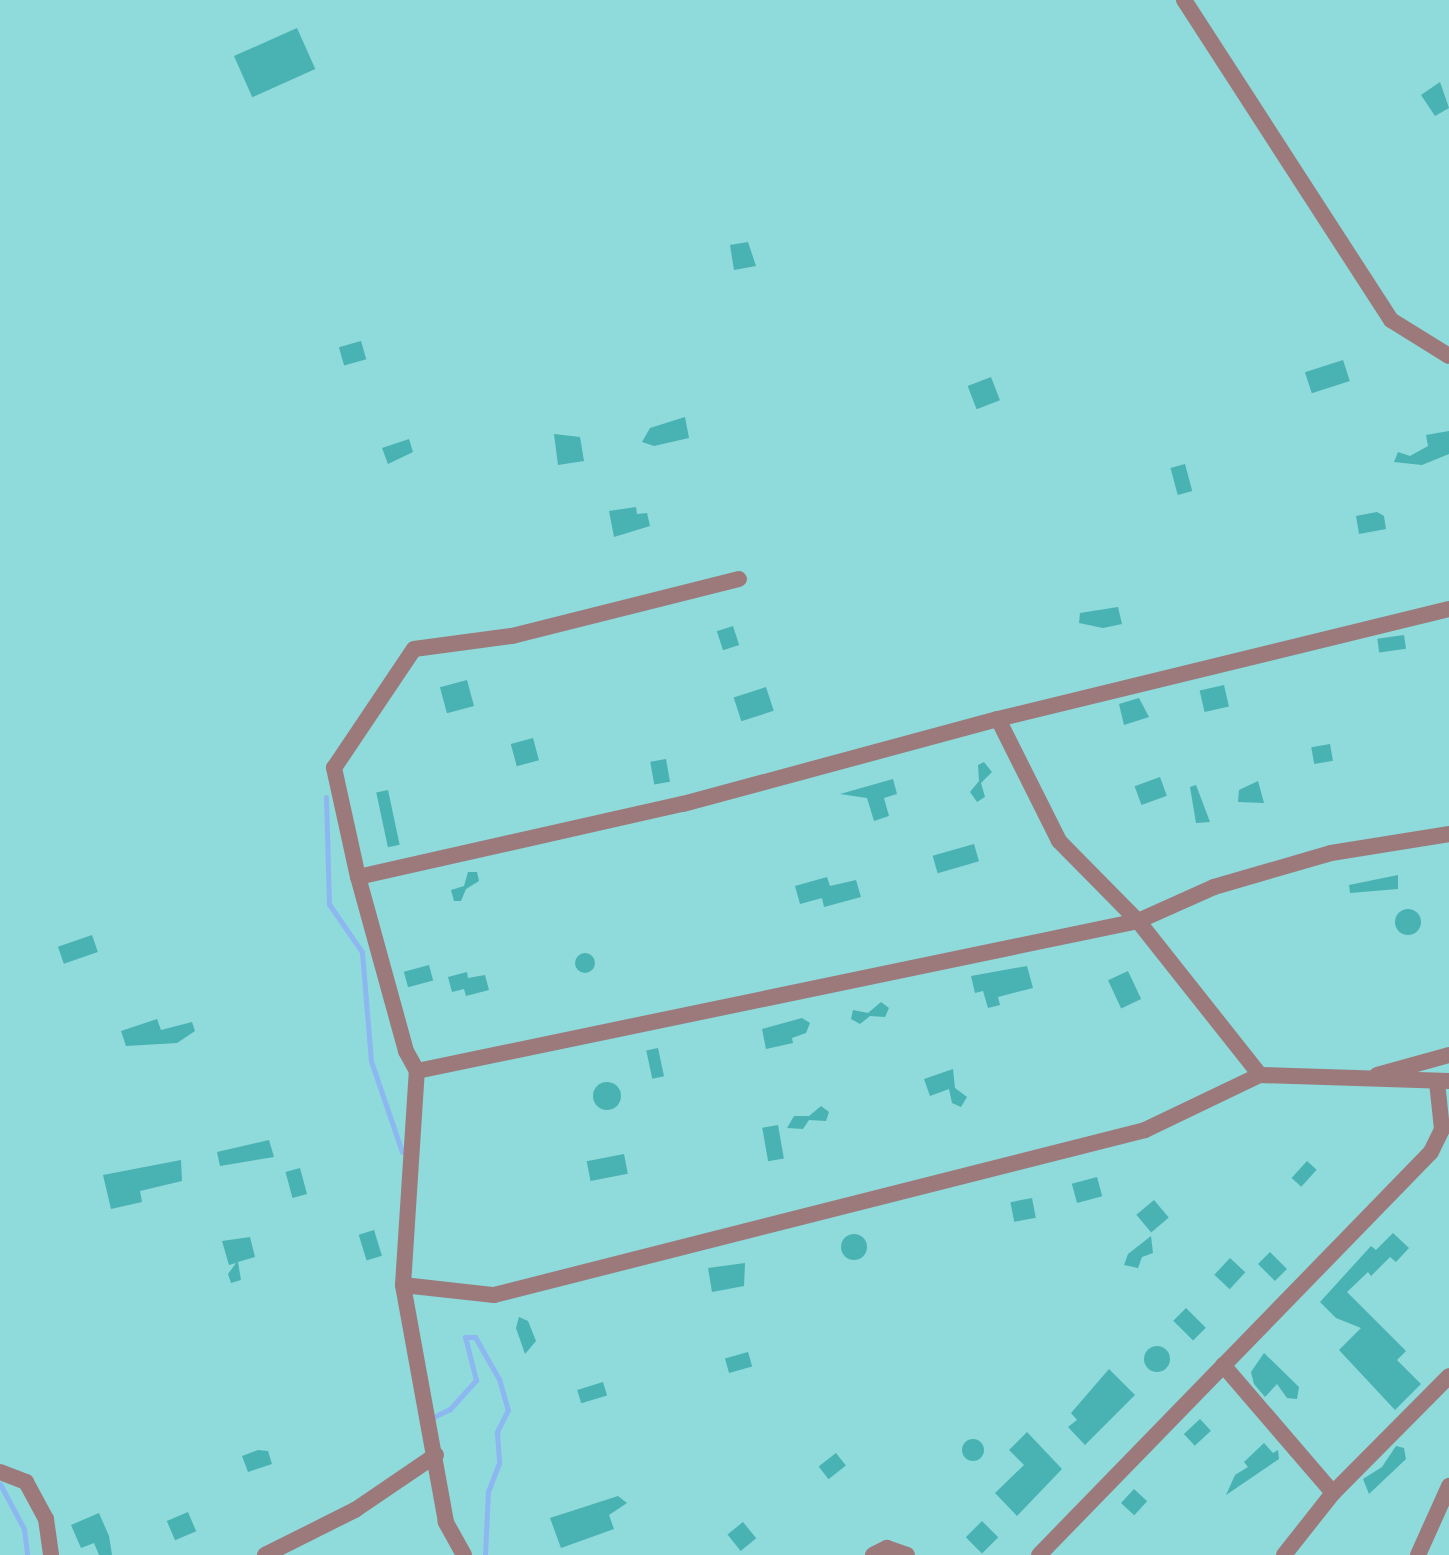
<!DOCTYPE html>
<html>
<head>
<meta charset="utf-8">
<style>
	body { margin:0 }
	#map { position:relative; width:1449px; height:1555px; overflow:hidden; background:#8fdadb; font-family:"Nunito Sans",sans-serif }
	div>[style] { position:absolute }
	.stream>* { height:5px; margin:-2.5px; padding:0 2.5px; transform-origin:2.5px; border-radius:2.5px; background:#8cb7f1 }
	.building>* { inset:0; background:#49b2b3; transform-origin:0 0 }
	.round { border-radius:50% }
	.street>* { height:16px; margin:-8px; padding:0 8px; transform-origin:8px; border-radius:8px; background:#9c7a7b }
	span { translate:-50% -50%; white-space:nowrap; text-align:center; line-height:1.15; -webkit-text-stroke:7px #9ce8e8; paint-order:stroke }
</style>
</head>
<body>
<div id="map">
	<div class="stream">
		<div style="left:326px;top:797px;width:107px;rotate:88.4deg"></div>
		<div style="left:329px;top:904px;width:58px;rotate:55.5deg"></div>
		<div style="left:362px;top:952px;width:109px;rotate:85.3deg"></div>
		<div style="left:371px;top:1061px;width:96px;rotate:71.2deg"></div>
		<div style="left:430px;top:1419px;width:22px;rotate:-27deg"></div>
		<div style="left:450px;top:1409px;width:39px;rotate:-48deg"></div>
		<div style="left:476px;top:1380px;width:44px;rotate:-104.3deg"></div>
		<div style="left:465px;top:1337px;width:10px"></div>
		<div style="left:475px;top:1337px;width:48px;rotate:60.3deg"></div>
		<div style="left:499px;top:1379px;width:32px;rotate:74deg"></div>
		<div style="left:508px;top:1410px;width:25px;rotate:117deg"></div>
		<div style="left:497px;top:1432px;width:31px;rotate:86deg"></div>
		<div style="left:499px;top:1463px;width:30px;rotate:111deg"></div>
		<div style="left:488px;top:1491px;width:64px;rotate:92.7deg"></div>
		<div style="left:0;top:1484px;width:51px;rotate:61.9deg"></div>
		<div style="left:24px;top:1529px;width:26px;rotate:83deg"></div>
	</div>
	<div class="building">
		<div style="left:297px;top:28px;width:45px;height:69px;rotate:66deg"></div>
		<div style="clip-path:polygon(1440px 82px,1449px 108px,1435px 116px,1421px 95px)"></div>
		<div style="clip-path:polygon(748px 242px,756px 266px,734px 270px,730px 245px)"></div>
		<div style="left:361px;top:341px;width:19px;height:23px;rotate:74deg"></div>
		<div style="left:1343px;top:360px;width:22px;height:40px;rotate:72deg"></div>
		<div style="left:991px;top:377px;width:25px;height:25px;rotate:69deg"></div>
		<div style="clip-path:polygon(685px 417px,689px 438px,654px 446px,642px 442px,650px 428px)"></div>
		<div style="clip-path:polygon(1449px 431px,1449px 454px,1422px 465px,1394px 462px,1398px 452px,1410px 456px,1428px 446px,1426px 435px)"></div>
		<div style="clip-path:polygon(554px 434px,580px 437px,584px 461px,558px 465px)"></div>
		<div style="clip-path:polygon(409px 439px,413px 452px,388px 464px,382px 448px)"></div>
		<div style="left:1185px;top:464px;width:28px;height:15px;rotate:75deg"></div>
		<div style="clip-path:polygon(636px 507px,637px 514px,647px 513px,650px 526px,614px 537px,609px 511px)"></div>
		<div style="clip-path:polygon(1377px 512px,1384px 516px,1386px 529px,1359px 534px,1356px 516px)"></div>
		<div style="clip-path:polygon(1118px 607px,1122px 624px,1103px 628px,1079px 623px,1080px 613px)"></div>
		<div style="left:733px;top:626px;width:20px;height:17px;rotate:72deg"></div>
		<div style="left:1404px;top:635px;width:14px;height:27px;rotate:82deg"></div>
		<div style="left:467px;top:680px;width:27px;height:28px;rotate:75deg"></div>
		<div style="left:1224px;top:685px;width:22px;height:25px;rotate:77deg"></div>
		<div style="left:766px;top:687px;width:25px;height:34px;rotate:72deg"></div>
		<div style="clip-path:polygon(1139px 698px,1149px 717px,1124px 725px,1119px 704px)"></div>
		<div style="left:533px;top:738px;width:23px;height:23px;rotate:75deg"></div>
		<div style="left:1330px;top:744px;width:17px;height:19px;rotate:80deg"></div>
		<div style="left:666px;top:759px;width:23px;height:16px;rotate:80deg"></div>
		<div style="clip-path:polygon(984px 762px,992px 772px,981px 783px,985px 797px,977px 802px,970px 792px,979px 781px,978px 765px)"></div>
		<div style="left:1160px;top:777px;width:20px;height:27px;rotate:70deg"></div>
		<div style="clip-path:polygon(893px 779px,897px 794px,884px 798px,889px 816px,874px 821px,867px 798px,840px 794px)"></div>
		<div style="clip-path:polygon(1258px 781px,1264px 803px,1238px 802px,1239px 790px)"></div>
		<div style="clip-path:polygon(1196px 785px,1210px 822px,1196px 823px,1190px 787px)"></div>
		<div style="left:388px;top:790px;width:56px;height:12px;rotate:78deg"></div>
		<div style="left:974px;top:844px;width:18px;height:43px;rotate:74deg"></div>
		<div style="clip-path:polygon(468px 872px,477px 872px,479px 881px,466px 889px,461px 901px,454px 901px,451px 890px,464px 886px)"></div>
		<div style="clip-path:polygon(1398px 875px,1398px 889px,1350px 893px,1349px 885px)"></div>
		<div style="clip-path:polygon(827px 877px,830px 886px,856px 880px,861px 897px,824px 907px,822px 898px,800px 904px,795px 886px)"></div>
		<div class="round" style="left:1395px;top:909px;width:26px;height:26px"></div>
		<div style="left:92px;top:935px;width:18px;height:36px;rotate:71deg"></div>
		<div class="round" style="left:575px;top:953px;width:20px;height:20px"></div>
		<div style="left:429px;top:965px;width:16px;height:26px;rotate:75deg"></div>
		<div style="clip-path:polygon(1027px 966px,1033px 988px,998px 997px,1000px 1005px,988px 1008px,983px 991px,975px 993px,971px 976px)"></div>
		<div style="left:1128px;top:971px;width:31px;height:22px;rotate:65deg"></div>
		<div style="clip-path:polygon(467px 972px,468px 978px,485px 975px,489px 990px,466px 996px,464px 989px,452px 992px,448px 977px)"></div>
		<div style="clip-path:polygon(881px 1002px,889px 1008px,885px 1017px,870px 1016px,860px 1024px,851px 1019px,853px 1010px,868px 1013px)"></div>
		<div style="clip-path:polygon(802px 1018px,810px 1023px,806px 1033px,792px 1038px,793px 1043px,766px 1049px,762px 1029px)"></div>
		<div style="clip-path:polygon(157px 1019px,161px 1030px,192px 1022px,195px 1031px,177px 1043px,126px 1046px,121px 1031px)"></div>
		<div style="left:658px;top:1048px;width:29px;height:12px;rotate:78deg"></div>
		<div style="clip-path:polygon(953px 1069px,955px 1088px,967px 1097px,961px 1107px,952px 1103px,949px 1089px,930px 1096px,924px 1079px)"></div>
		<div class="round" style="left:593px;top:1082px;width:28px;height:28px"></div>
		<div style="clip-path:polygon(821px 1106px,829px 1112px,826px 1121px,809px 1120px,803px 1129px,787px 1128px,794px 1116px,809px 1116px)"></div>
		<div style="left:778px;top:1125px;width:34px;height:16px;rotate:80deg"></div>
		<div style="clip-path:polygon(269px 1140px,274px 1157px,220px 1166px,217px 1152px)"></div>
		<div style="left:624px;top:1154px;width:20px;height:38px;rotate:79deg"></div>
		<div style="clip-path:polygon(181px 1160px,182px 1181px,140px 1191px,142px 1202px,111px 1209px,103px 1175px)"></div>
		<div style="left:1307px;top:1161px;width:13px;height:23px;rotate:42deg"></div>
		<div style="left:300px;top:1168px;width:27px;height:15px;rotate:75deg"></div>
		<div style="left:1097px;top:1177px;width:20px;height:26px;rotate:75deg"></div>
		<div style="left:1032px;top:1198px;width:20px;height:22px;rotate:79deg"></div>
		<div style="left:1154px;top:1200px;width:23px;height:23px;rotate:50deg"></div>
		<div style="left:374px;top:1230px;width:27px;height:16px;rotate:73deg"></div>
		<div style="clip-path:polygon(1393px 1233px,1409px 1248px,1396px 1262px,1390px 1257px,1371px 1276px,1368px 1272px,1347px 1292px,1406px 1351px,1397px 1360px,1421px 1384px,1395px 1410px,1339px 1350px,1361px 1328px,1336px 1318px,1320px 1302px,1371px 1246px,1376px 1250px)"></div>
		<div class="round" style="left:841px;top:1234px;width:26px;height:26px"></div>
		<div style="clip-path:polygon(1151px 1236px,1153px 1253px,1142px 1257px,1138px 1268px,1124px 1265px,1128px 1254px)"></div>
		<div style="clip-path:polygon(250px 1237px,255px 1257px,238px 1262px,241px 1280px,231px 1283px,228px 1274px,236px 1263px,229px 1265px,222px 1241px)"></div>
		<div style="left:1270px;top:1252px;width:24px;height:17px;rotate:45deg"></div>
		<div style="left:1230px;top:1258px;width:21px;height:23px;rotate:43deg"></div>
		<div style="clip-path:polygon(745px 1263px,744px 1286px,712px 1292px,708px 1268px)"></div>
		<div style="left:1186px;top:1308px;width:28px;height:18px;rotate:45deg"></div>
		<div style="clip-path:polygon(519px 1317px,528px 1321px,536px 1341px,525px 1354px,516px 1328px)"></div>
		<div class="round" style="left:1144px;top:1346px;width:26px;height:26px"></div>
		<div style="left:748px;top:1352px;width:15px;height:24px;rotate:74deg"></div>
		<div style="clip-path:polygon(1264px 1353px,1299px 1387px,1297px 1399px,1287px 1398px,1277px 1384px,1265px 1397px,1254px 1384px,1251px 1372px)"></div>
		<div style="clip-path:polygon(1109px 1369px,1135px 1395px,1085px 1445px,1068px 1427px,1077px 1420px,1071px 1413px)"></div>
		<div style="left:603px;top:1382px;width:14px;height:27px;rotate:73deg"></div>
		<div style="left:1200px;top:1419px;width:16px;height:22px;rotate:47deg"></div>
		<div style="clip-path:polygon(1027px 1432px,1062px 1469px,1017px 1516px,995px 1493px,1024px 1465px,1009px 1450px)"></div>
		<div class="round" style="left:962px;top:1439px;width:22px;height:22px"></div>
		<div style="clip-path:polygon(1264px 1443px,1273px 1453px,1278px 1450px,1279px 1459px,1226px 1495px,1235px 1475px,1248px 1467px,1244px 1462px)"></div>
		<div style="clip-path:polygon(1396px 1446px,1404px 1448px,1406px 1459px,1369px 1494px,1363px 1479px,1382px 1467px)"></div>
		<div style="clip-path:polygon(258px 1450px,268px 1451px,272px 1464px,248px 1472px,242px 1456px)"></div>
		<div style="left:836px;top:1453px;width:16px;height:22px;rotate:52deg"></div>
		<div style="left:1134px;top:1489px;width:18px;height:19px;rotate:43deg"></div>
		<div style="clip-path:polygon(618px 1496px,627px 1503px,609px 1515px,614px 1529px,561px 1548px,550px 1518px)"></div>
		<div style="left:188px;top:1512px;width:21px;height:23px;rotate:67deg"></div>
		<div style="clip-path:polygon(99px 1513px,109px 1536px,112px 1555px,99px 1555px,94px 1543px,81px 1548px,71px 1525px)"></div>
		<div style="left:982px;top:1521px;width:23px;height:23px;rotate:45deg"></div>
		<div style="left:743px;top:1522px;width:21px;height:20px;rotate:51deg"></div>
	</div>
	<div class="street">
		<div style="left:1184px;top:0;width:381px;rotate:57.1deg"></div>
		<div style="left:1391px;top:320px;width:68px;rotate:31.8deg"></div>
		<div style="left:998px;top:719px;width:136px;rotate:63.4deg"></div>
		<div style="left:1059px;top:841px;width:112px;rotate:45.4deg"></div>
		<div style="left:1138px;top:921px;width:83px;rotate:-24.1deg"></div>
		<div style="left:1214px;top:887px;width:122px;rotate:-16.2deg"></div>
		<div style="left:1331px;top:853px;width:120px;rotate:-9.1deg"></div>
		<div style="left:358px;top:877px;width:333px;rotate:-12.7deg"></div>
		<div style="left:683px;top:804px;width:326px;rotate:-15.1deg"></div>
		<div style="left:998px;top:719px;width:464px;rotate:-13.7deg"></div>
		<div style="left:417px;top:1071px;width:736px;rotate:-11.75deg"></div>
		<div style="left:1138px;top:921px;width:196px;rotate:51.6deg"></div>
		<div style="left:1260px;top:1075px;width:189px;rotate:1.8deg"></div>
		<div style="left:1377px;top:1075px;width:75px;rotate:-15.5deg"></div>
		<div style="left:403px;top:1285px;width:92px;rotate:6.3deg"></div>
		<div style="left:494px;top:1295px;width:672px;rotate:-14.22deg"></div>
		<div style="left:1145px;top:1130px;width:127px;rotate:-25.6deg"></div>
		<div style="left:1223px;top:1365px;width:169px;rotate:49.3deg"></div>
		<div style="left:0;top:1472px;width:28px;rotate:21deg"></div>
		<div style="left:26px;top:1482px;width:42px;rotate:61.6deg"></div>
		<div style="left:46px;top:1519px;width:36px;rotate:82deg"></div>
		<div style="left:265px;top:1555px;width:101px;rotate:-26.6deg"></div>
		<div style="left:355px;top:1510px;width:98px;rotate:-34.2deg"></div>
		<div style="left:464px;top:1555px;width:38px;rotate:-119deg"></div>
		<div style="left:446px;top:1522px;width:241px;rotate:-100.3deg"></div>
		<div style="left:403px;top:1285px;width:214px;rotate:-86.3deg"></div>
		<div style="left:417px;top:1071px;width:23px;rotate:-119deg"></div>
		<div style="left:406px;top:1051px;width:180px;rotate:-105.4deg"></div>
		<div style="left:358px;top:877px;width:112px;rotate:-102.4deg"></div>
		<div style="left:334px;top:768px;width:143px;rotate:-56.1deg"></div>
		<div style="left:414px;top:649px;width:99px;rotate:-7.6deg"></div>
		<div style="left:512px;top:636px;width:234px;rotate:-14.1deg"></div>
		<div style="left:873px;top:1555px;width:16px;rotate:-27deg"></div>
		<div style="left:887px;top:1548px;width:21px;rotate:19deg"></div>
		<div style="left:1039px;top:1555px;width:562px;rotate:-45.79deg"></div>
		<div style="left:1431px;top:1152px;width:25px;rotate:-64deg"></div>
		<div style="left:1442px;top:1129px;width:47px;rotate:-96.1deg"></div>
		<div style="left:1284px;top:1555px;width:79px;rotate:-51.7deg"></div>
		<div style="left:1333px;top:1493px;width:165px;rotate:-45.2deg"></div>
		<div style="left:1418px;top:1555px;width:76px;rotate:-65.8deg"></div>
	</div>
</div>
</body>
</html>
